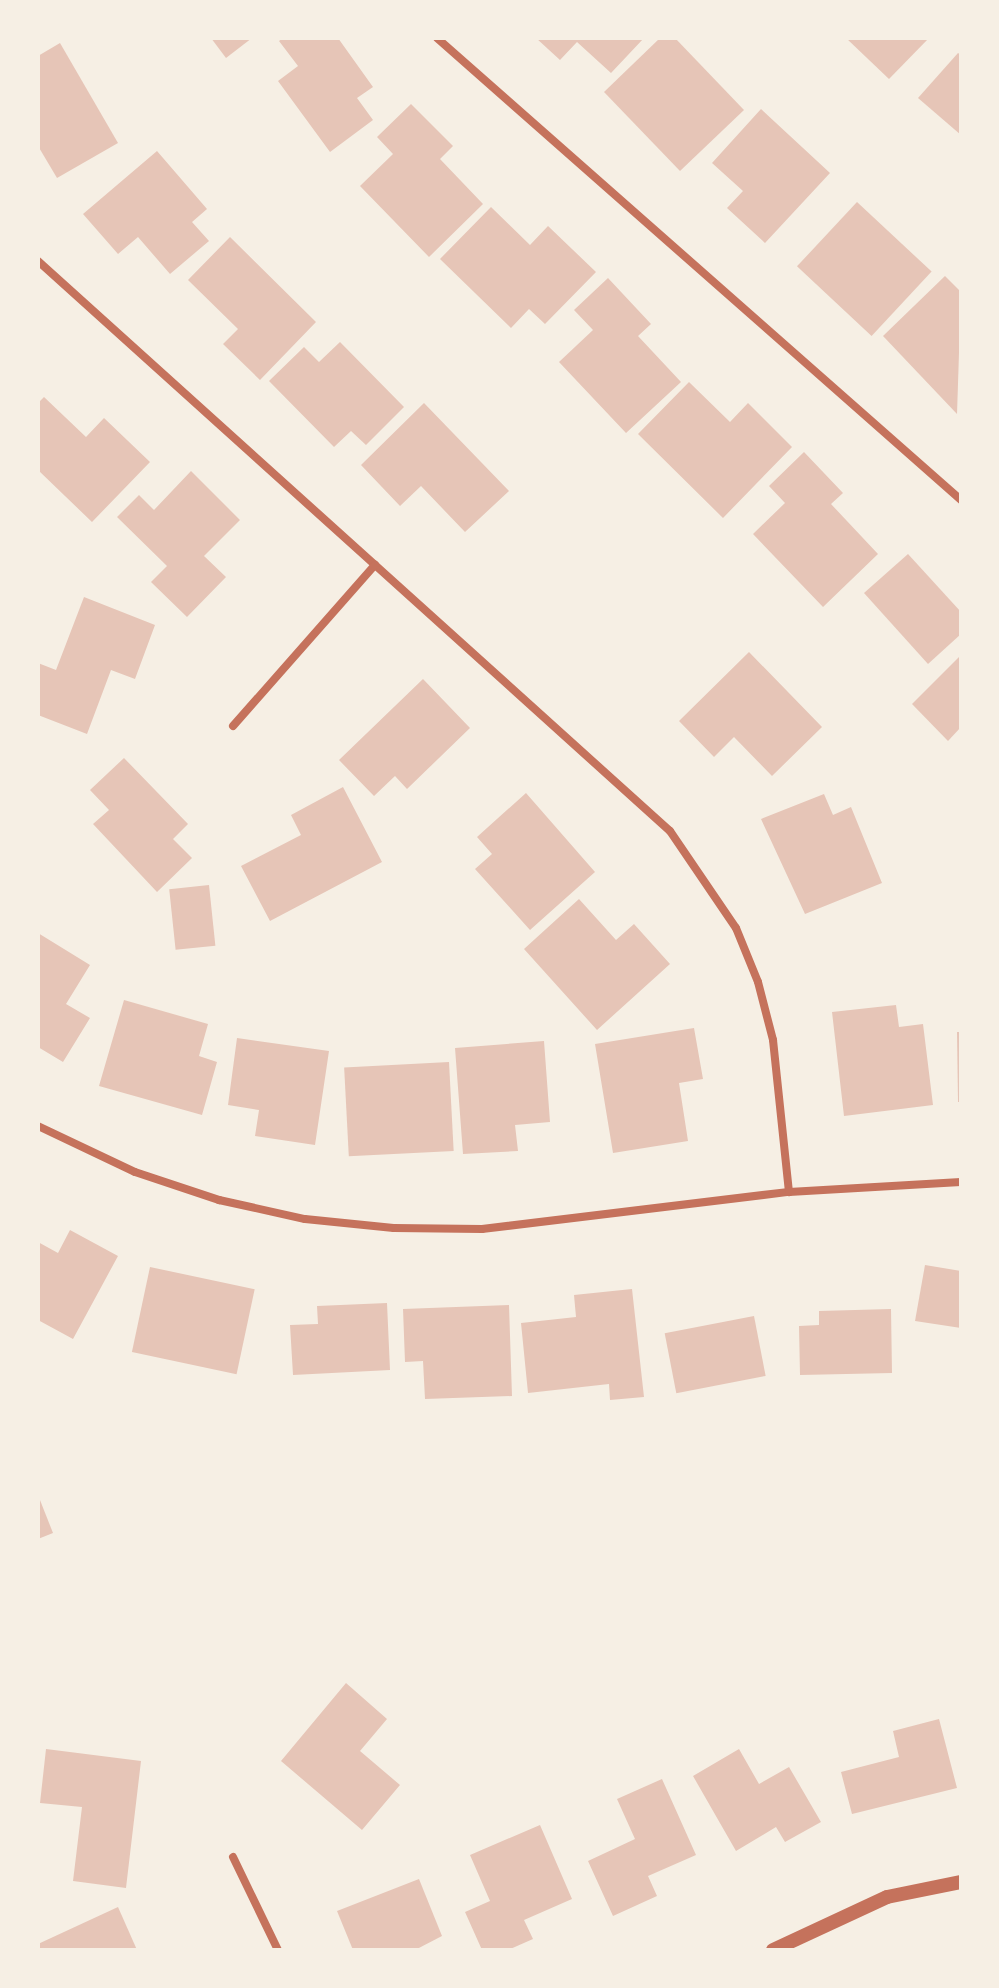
<!DOCTYPE html>
<html>
<head>
<meta charset="utf-8">
<style>
	body { margin:0 }
	#map { position:relative; width:999px; height:1988px; overflow:hidden; background:#f6efe4; font-family:"DejaVu Sans",sans-serif }
	div>[style] { position:absolute }
	.building>* { inset:0; background:#e6c5b7; transform-origin:0 0 }
	.minor>* { height:8px; margin:-4px; padding:0 4px; transform-origin:4px; border-radius:4px; background:#c5725c }
	.tertiary>* { height:14px; margin:-7px; padding:0 7px; transform-origin:7px; border-radius:7px; background:#c5725c }
	span { translate:-50% -50%; white-space:nowrap; text-align:center; line-height:1.15; -webkit-text-stroke:6px #f6efe4; paint-order:stroke }
	.frame { position:absolute; inset:0; border:40px solid #f6efe4; pointer-events:none }
</style>
</head>
<body>
<div id="map">
	<div class="building">
		<div style="clip-path:polygon(211px 38px,252px 38px,226px 58px)"></div>
		<div style="clip-path:polygon(283px 38px,338px 38px,373px 87px,357px 98px,373px 120px,330px 152px,278px 81px,298px 66px,279px 41px)"></div>
		<div style="clip-path:polygon(536px 38px,644px 38px,611px 73px,577px 42px,560px 60px)"></div>
		<div style="clip-path:polygon(660px 38px,675px 38px,744px 110px,680px 171px,604px 92px)"></div>
		<div style="clip-path:polygon(846px 38px,929px 38px,889px 79px)"></div>
		<div style="clip-path:polygon(60px 43px,118px 143px,57px 178px,38px 146px,38px 56px)"></div>
		<div style="clip-path:polygon(958px 53px,961px 55px,961px 135px,918px 98px)"></div>
		<div style="clip-path:polygon(411px 104px,453px 146px,440px 159px,483px 204px,429px 257px,360px 186px,393px 154px,377px 137px)"></div>
		<div style="clip-path:polygon(761px 109px,830px 173px,765px 243px,727px 208px,743px 191px,712px 163px)"></div>
		<div style="clip-path:polygon(157px 151px,207px 209px,192px 222px,209px 241px,170px 274px,138px 237px,118px 254px,83px 214px)"></div>
		<div style="left:857px;top:202px;width:102px;height:88px;rotate:43deg"></div>
		<div style="clip-path:polygon(491px 207px,530px 245px,548px 226px,596px 272px,545px 324px,529px 309px,511px 328px,440px 259px)"></div>
		<div style="clip-path:polygon(230px 237px,316px 322px,260px 380px,223px 344px,238px 329px,188px 280px)"></div>
		<div style="clip-path:polygon(945px 276px,961px 292px,957px 414px,883px 336px)"></div>
		<div style="clip-path:polygon(608px 278px,651px 324px,638px 336px,681px 382px,626px 433px,559px 362px,593px 330px,574px 310px)"></div>
		<div style="clip-path:polygon(340px 342px,404px 407px,366px 445px,351px 431px,334px 447px,269px 381px,304px 347px,319px 362px)"></div>
		<div style="clip-path:polygon(689px 382px,730px 422px,748px 403px,792px 447px,723px 518px,638px 434px)"></div>
		<div style="clip-path:polygon(44px 397px,86px 437px,104px 418px,150px 462px,92px 522px,38px 470px,38px 403px)"></div>
		<div style="clip-path:polygon(424px 403px,509px 491px,465px 532px,421px 486px,400px 506px,361px 465px)"></div>
		<div style="clip-path:polygon(804px 452px,843px 493px,831px 504px,878px 554px,823px 607px,753px 534px,785px 503px,769px 486px)"></div>
		<div style="clip-path:polygon(191px 471px,240px 520px,204px 556px,226px 577px,187px 617px,151px 582px,167px 566px,117px 517px,139px 495px,154px 510px)"></div>
		<div style="clip-path:polygon(908px 554px,961px 612px,961px 634px,928px 664px,864px 593px)"></div>
		<div style="clip-path:polygon(84px 597px,155px 625px,135px 679px,111px 670px,87px 734px,38px 715px,38px 663px,56px 670px)"></div>
		<div style="clip-path:polygon(749px 652px,822px 727px,772px 776px,734px 737px,714px 757px,679px 721px)"></div>
		<div style="clip-path:polygon(961px 655px,961px 727px,948px 741px,912px 704px)"></div>
		<div style="clip-path:polygon(423px 679px,470px 728px,407px 789px,395px 776px,374px 796px,339px 760px)"></div>
		<div style="clip-path:polygon(124px 758px,188px 824px,173px 839px,192px 858px,157px 892px,93px 824px,109px 810px,90px 790px)"></div>
		<div style="clip-path:polygon(343px 787px,382px 862px,270px 921px,241px 866px,301px 835px,291px 815px)"></div>
		<div style="clip-path:polygon(526px 793px,595px 872px,530px 930px,475px 869px,492px 854px,477px 837px)"></div>
		<div style="clip-path:polygon(824px 794px,833px 815px,851px 807px,882px 883px,805px 914px,761px 819px)"></div>
		<div style="left:209px;top:885px;width:61px;height:40px;rotate:84deg"></div>
		<div style="clip-path:polygon(579px 899px,616px 940px,634px 924px,670px 964px,597px 1030px,524px 949px)"></div>
		<div style="clip-path:polygon(38px 933px,90px 965px,66px 1004px,90px 1018px,63px 1062px,38px 1047px)"></div>
		<div style="clip-path:polygon(124px 1000px,208px 1024px,199px 1056px,217px 1062px,202px 1115px,99px 1086px)"></div>
		<div style="clip-path:polygon(896px 1005px,899px 1027px,923px 1024px,933px 1105px,844px 1116px,832px 1012px)"></div>
		<div style="clip-path:polygon(694px 1028px,703px 1079px,679px 1083px,688px 1141px,613px 1153px,595px 1044px)"></div>
		<div style="clip-path:polygon(957px 1032px,961px 1032px,961px 1102px,958px 1102px)"></div>
		<div style="clip-path:polygon(237px 1038px,329px 1051px,315px 1145px,255px 1136px,259px 1110px,228px 1105px)"></div>
		<div style="clip-path:polygon(544px 1041px,550px 1122px,515px 1125px,518px 1151px,463px 1154px,455px 1048px)"></div>
		<div style="left:449px;top:1062px;width:89px;height:105px;rotate:87deg"></div>
		<div style="clip-path:polygon(70px 1230px,118px 1256px,73px 1339px,38px 1320px,38px 1242px,58px 1253px)"></div>
		<div style="clip-path:polygon(925px 1265px,961px 1271px,961px 1328px,915px 1321px)"></div>
		<div style="left:150px;top:1267px;width:107px;height:87px;rotate:12deg"></div>
		<div style="clip-path:polygon(632px 1289px,644px 1397px,610px 1400px,609px 1384px,528px 1393px,521px 1323px,576px 1317px,574px 1295px)"></div>
		<div style="clip-path:polygon(387px 1303px,390px 1370px,293px 1375px,290px 1325px,318px 1324px,317px 1306px)"></div>
		<div style="clip-path:polygon(509px 1305px,512px 1396px,425px 1399px,423px 1361px,405px 1362px,403px 1309px)"></div>
		<div style="clip-path:polygon(891px 1309px,892px 1373px,800px 1375px,799px 1326px,819px 1325px,819px 1311px)"></div>
		<div style="left:754px;top:1316px;width:61px;height:91px;rotate:79deg"></div>
		<div style="clip-path:polygon(38px 1495px,53px 1533px,38px 1539px)"></div>
		<div style="clip-path:polygon(346px 1683px,387px 1719px,360px 1751px,400px 1785px,362px 1830px,281px 1761px)"></div>
		<div style="clip-path:polygon(939px 1719px,957px 1788px,852px 1814px,841px 1772px,899px 1757px,893px 1731px)"></div>
		<div style="clip-path:polygon(46px 1749px,141px 1761px,126px 1888px,73px 1881px,82px 1807px,40px 1803px)"></div>
		<div style="clip-path:polygon(739px 1749px,759px 1784px,789px 1767px,821px 1822px,785px 1842px,776px 1827px,736px 1851px,693px 1776px)"></div>
		<div style="clip-path:polygon(662px 1779px,696px 1855px,648px 1876px,657px 1896px,613px 1916px,588px 1861px,635px 1839px,617px 1799px)"></div>
		<div style="clip-path:polygon(540px 1825px,572px 1899px,524px 1920px,533px 1939px,508px 1950px,482px 1950px,465px 1912px,490px 1901px,470px 1855px)"></div>
		<div style="clip-path:polygon(419px 1879px,442px 1936px,415px 1950px,353px 1950px,337px 1911px)"></div>
		<div style="clip-path:polygon(118px 1907px,137px 1950px,40px 1950px,38px 1944px)"></div>
	</div>
	<div class="minor">
		<div style="left:437px;top:38px;width:699px;rotate:41.4deg"></div>
		<div style="left:38px;top:261px;width:851px;rotate:42.05deg"></div>
		<div style="left:670px;top:831px;width:117px;rotate:55.8deg"></div>
		<div style="left:736px;top:928px;width:58px;rotate:67.8deg"></div>
		<div style="left:758px;top:982px;width:60px;rotate:75.5deg"></div>
		<div style="left:773px;top:1040px;width:153px;rotate:84deg"></div>
		<div style="left:233px;top:726px;width:215px;rotate:-48.6deg"></div>
		<div style="left:38px;top:1126px;width:107px;rotate:25.4deg"></div>
		<div style="left:135px;top:1172px;width:89px;rotate:18.4deg"></div>
		<div style="left:219px;top:1200px;width:88px;rotate:12.5deg"></div>
		<div style="left:305px;top:1219px;width:89px;rotate:5.8deg"></div>
		<div style="left:394px;top:1228px;width:88px;rotate:0.7deg"></div>
		<div style="left:482px;top:1229px;width:309px;rotate:-6.9deg"></div>
		<div style="left:789px;top:1192px;width:172px;rotate:-3.3deg"></div>
		<div style="left:233px;top:1857px;width:103px;rotate:64.2deg"></div>
	</div>
	<div class="tertiary">
		<div style="left:773px;top:1950px;width:126px;rotate:-24.9deg"></div>
		<div style="left:887px;top:1897px;width:76px;rotate:-11.5deg"></div>
	</div>
	<div class="frame"></div>
</div>
</body>
</html>
